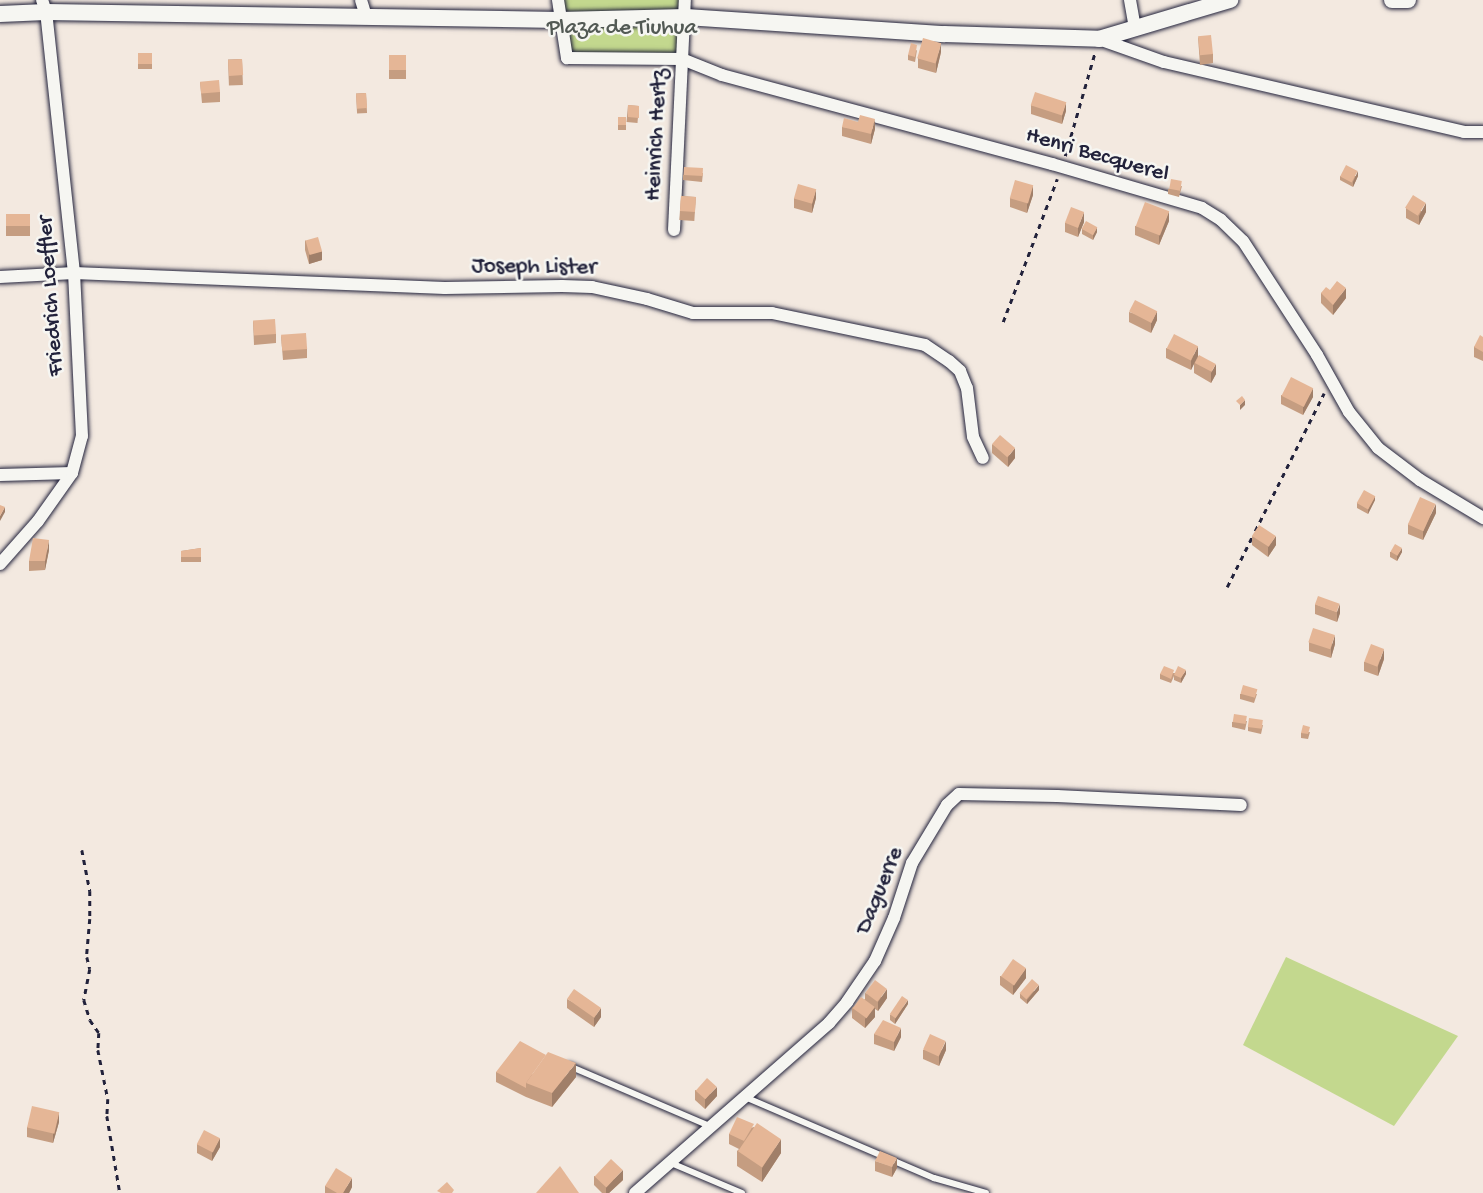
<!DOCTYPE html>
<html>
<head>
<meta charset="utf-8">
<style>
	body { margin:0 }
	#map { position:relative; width:1483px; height:1193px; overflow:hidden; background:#f3e9e0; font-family:"Gochi Hand",sans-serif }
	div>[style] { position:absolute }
	.green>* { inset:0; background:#c3d88e; transform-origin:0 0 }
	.path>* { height:2.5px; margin-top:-1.25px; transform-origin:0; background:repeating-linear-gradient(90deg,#22223b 0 5px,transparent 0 10px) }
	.roads { filter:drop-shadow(0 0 2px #22223b) drop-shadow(0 0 2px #22223b) }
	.service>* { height:6px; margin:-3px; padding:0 3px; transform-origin:3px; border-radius:3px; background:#f6f6f2 }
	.minor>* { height:12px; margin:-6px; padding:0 6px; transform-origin:6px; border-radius:6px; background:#f6f6f2 }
	.tertiary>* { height:16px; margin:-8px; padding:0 8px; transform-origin:8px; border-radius:8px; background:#f6f6f2 }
	.wall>* { inset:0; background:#c59d81; transform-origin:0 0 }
	.shaded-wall>* { inset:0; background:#a07f69 }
	.building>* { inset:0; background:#e5b696; transform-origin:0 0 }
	span { translate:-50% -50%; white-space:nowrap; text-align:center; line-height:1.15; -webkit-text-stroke:5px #f6f6f2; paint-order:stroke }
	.park-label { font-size:23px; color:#525954 }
	.street-label { font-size:23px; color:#22223b }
</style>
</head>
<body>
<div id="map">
	<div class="green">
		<div style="left:563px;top:0;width:118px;height:56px"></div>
		<div style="clip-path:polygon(1286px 957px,1458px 1036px,1394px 1126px,1243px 1045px)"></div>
	</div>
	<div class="path">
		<div style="left:1065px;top:156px;width:108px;rotate:-73.9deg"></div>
		<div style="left:1003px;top:322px;width:153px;rotate:-69.3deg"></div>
		<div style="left:1255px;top:531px;width:154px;rotate:-63.4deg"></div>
		<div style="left:1227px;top:587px;width:56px;rotate:-63.4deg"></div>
		<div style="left:82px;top:850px;width:42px;rotate:79deg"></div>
		<div style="left:90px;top:891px;width:28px;rotate:90deg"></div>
		<div style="left:90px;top:919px;width:38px;rotate:95deg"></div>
		<div style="left:87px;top:957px;width:12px;rotate:76deg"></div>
		<div style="left:90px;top:969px;width:32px;rotate:101deg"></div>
		<div style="left:84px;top:1000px;width:21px;rotate:73deg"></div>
		<div style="left:90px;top:1020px;width:16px;rotate:55deg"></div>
		<div style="left:99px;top:1033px;width:17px;rotate:93deg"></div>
		<div style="left:98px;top:1050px;width:50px;rotate:78.5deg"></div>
		<div style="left:108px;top:1099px;width:17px;rotate:93deg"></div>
		<div style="left:107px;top:1116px;width:78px;rotate:80.4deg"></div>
	</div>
	<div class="roads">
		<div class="service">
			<div style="left:569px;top:1066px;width:153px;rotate:23.1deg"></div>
			<div style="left:745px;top:1097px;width:206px;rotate:23.2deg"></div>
			<div style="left:934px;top:1178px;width:54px;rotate:16.1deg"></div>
			<div style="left:671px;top:1163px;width:77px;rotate:22.9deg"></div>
		</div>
		<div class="minor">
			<div style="left:361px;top:0;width:17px;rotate:73deg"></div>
			<div style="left:558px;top:0;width:59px;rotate:81.2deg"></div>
			<div style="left:567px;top:58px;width:115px;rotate:0.5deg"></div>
			<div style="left:682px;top:59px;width:43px;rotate:21.8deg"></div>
			<div style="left:722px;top:75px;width:342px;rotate:15.1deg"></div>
			<div style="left:1052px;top:164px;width:156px;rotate:16.3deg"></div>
			<div style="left:1202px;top:208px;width:22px;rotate:32deg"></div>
			<div style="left:1221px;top:220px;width:30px;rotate:44deg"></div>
			<div style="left:1243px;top:241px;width:136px;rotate:57deg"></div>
			<div style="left:1317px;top:355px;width:65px;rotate:60.7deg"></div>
			<div style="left:1349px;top:412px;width:46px;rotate:51.1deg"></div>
			<div style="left:1378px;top:448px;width:53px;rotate:37.3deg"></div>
			<div style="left:1420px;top:480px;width:74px;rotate:31.1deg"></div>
			<div style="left:1130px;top:0;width:29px;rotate:80deg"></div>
			<div style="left:1099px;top:39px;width:69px;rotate:19.5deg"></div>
			<div style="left:1164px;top:62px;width:308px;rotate:13.1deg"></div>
			<div style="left:1464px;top:132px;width:19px"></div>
			<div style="left:674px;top:230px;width:230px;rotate:-87.3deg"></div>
			<div style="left:0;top:277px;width:74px;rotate:-3.1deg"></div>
			<div style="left:74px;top:273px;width:371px;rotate:2.3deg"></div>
			<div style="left:445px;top:288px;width:117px;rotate:-1deg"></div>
			<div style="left:562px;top:286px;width:30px;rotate:2deg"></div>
			<div style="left:592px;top:287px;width:56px;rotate:12.3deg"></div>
			<div style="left:647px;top:299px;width:48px;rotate:16.9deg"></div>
			<div style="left:693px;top:313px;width:79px"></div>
			<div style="left:772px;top:313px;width:156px;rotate:11.8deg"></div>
			<div style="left:925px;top:345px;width:29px;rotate:34deg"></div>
			<div style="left:949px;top:361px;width:15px;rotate:42deg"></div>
			<div style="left:960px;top:371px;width:18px;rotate:68deg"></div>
			<div style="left:967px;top:388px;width:49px;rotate:83deg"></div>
			<div style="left:973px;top:437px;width:23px;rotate:65deg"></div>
			<div style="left:0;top:475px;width:72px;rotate:-1.6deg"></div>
			<div style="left:0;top:564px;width:57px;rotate:-48.5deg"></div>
			<div style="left:38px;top:521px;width:59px;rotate:-54.7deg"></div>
			<div style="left:72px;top:473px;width:38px;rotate:-75deg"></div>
			<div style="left:82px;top:436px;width:163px;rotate:-92.8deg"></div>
			<div style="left:74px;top:273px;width:262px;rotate:-96.1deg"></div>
			<div style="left:46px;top:12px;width:13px;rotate:-108deg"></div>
			<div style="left:635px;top:1193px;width:258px;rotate:-41.2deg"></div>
			<div style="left:829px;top:1023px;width:28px;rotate:-49deg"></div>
			<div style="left:847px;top:1002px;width:50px;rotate:-55.7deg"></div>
			<div style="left:875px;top:961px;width:47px;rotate:-66.2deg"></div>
			<div style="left:894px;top:918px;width:58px;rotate:-71.9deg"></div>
			<div style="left:912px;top:863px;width:68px;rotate:-58.9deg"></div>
			<div style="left:947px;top:805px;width:16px;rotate:-43deg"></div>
			<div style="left:959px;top:794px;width:98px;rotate:1.2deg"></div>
			<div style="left:1057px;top:796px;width:184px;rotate:2.8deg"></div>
		</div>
		<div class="tertiary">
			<div style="left:1392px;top:0;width:16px"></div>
			<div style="left:0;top:14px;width:46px;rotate:-2.5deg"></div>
			<div style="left:46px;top:12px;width:514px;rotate:0.89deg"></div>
			<div style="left:560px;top:20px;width:126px;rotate:-1.4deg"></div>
			<div style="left:686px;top:17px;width:259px;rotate:3.8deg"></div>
			<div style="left:944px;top:34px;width:155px;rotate:1.8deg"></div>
			<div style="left:1099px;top:39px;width:137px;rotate:-16.6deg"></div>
		</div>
	</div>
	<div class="wall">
		<div style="clip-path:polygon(1198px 37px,1213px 54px,1213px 63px,1200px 65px)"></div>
		<div style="clip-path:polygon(917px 50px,915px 62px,908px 60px,908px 55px)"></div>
		<div style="clip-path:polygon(941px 52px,936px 73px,918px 68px,918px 58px)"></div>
		<div style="left:152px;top:53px;width:16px;height:14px;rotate:90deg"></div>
		<div style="left:389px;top:55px;width:17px;height:24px"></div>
		<div style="left:242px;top:59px;width:26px;height:14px;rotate:88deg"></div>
		<div style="clip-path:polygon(200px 82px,220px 92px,220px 102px,202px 103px)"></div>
		<div style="left:366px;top:93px;width:20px;height:10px;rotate:87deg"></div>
		<div style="left:628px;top:105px;width:11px;height:17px;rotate:5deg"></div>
		<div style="clip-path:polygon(1031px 105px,1066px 111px,1062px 124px,1031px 114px)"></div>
		<div style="left:618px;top:117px;width:8px;height:13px"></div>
		<div style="clip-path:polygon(842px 127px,875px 129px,871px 144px,842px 136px)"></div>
		<div style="clip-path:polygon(703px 173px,702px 182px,683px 180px,683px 175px)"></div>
		<div style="clip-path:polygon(1340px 176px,1358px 176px,1353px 187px,1340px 180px)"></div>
		<div style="clip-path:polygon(1182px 186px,1179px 197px,1168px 194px,1168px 189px)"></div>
		<div style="clip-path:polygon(1033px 195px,1027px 213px,1010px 207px,1010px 198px)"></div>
		<div style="left:681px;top:196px;width:15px;height:24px;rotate:4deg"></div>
		<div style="clip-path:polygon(794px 198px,816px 198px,812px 213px,794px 208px)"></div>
		<div style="clip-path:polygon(1406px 208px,1426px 212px,1419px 225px,1406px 218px)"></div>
		<div style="left:6px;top:214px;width:24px;height:22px"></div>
		<div style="clip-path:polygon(1169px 221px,1159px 245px,1135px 235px,1135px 226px)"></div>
		<div style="clip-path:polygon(1084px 222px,1078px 237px,1065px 232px,1065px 223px)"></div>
		<div style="clip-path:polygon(1082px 229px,1097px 232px,1093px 240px,1082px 234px)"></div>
		<div style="clip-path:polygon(305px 240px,322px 260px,309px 264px,305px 250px)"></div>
		<div style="clip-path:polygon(1330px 290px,1346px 298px,1333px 315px,1321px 303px,1321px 293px)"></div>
		<div style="clip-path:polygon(1129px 312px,1157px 320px,1151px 333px,1129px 322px)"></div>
		<div style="clip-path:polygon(253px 321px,276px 334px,276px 343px,254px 345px)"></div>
		<div style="clip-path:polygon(281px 336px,307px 349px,307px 358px,283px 360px)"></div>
		<div style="clip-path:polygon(1483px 337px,1483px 361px,1474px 357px,1474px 347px)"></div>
		<div style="clip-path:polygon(1166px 348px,1198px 356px,1216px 374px,1211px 383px,1194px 373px,1194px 363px,1191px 370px,1166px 358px)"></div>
		<div style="clip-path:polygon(1281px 395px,1313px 397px,1303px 415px,1281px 404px)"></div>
		<div style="clip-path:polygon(992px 444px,1015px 458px,1008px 467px,992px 453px)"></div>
		<div style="clip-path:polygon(1375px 500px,1368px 514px,1357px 508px,1357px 503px)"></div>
		<div style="clip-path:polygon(1436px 513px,1423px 540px,1408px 534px,1408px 524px)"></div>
		<div style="clip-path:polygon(1252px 536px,1276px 545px,1268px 557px,1252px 545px)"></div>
		<div style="clip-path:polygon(201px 548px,201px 562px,181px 562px,181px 551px)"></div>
		<div style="clip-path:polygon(49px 550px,45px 570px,29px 571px,29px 561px)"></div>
		<div style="clip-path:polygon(1390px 552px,1402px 552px,1397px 561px,1390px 557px)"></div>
		<div style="clip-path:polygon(1315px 604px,1340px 613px,1337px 622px,1315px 614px)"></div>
		<div style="clip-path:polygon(1309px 642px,1335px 644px,1331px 658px,1309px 651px)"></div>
		<div style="clip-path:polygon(1384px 659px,1378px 676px,1364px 671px,1364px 662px)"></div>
		<div style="clip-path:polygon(1174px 673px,1186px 674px,1181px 683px,1174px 680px,1174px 676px,1171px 683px,1160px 679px,1160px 674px)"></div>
		<div style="clip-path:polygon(1240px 694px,1257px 694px,1254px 703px,1240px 699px)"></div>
		<div style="clip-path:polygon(1247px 721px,1245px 730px,1232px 727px,1232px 722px)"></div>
		<div style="clip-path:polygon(1263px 725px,1261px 734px,1248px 731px,1248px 727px)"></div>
		<div style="clip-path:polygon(1310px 732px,1308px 739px,1301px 738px,1301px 733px)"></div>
		<div style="clip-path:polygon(1000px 976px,1026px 978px,1013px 995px,1000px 985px)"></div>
		<div style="clip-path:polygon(1039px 990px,1027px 1004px,1020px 998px,1020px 994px)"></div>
		<div style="clip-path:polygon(865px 993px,887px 998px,878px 1011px,875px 1009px,875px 1017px,865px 1028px,852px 1018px,852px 1008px,865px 999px)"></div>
		<div style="clip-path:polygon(567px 999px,601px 1017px,594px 1027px,567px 1008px)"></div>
		<div style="clip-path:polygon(908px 1004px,895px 1024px,890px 1020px,890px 1015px)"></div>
		<div style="clip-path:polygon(874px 1034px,901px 1037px,894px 1051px,874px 1044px)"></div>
		<div style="clip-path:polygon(923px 1050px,946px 1050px,939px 1066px,923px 1059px)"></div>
		<div style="clip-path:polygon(496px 1072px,576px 1077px,552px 1107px,526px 1097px,496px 1082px)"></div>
		<div style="clip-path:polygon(695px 1090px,717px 1096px,705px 1109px,695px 1100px)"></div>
		<div style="clip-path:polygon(59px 1122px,53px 1143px,27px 1137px,27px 1127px)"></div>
		<div style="clip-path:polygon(754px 1127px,781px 1153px,762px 1182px,737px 1166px,737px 1151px,739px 1149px,729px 1144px,729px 1134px)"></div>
		<div style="clip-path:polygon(197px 1144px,220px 1147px,212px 1161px,197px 1153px)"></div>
		<div style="clip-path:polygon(875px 1161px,897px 1168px,892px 1177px,875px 1171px)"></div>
		<div style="clip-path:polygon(594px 1176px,623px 1180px,609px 1193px,602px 1193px,594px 1185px)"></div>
		<div style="clip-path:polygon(325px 1186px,352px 1187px,349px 1193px,325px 1193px)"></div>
	</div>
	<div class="shaded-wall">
		<div style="clip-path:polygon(941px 43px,941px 52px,936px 73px,936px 63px)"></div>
		<div style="clip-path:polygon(1066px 102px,1066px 111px,1062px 124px,1062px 115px)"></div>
		<div style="clip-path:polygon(875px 119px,875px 129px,871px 144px,871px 134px)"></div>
		<div style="clip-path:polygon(1358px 171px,1358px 176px,1353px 187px,1353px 182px)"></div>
		<div style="clip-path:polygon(1033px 185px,1033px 195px,1027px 213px,1027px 203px)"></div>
		<div style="clip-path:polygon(816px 189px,816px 198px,812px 213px,812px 203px)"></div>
		<div style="clip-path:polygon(1426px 203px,1426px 212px,1419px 225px,1419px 216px)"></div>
		<div style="clip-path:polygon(1169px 211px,1169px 221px,1159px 245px,1159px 235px)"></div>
		<div style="clip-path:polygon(1084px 212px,1084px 222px,1078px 237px,1078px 228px)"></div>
		<div style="clip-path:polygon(1097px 227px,1097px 232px,1093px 240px,1093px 235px)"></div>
		<div style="clip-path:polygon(322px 251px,322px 260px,309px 264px,309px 254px)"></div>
		<div style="clip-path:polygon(1346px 288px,1346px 298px,1333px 315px,1333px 305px)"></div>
		<div style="clip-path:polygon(1157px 311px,1157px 320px,1151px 333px,1151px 323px)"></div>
		<div style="clip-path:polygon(1198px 346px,1198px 356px,1191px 370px,1191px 361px)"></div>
		<div style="clip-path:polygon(1216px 364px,1216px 374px,1211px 383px,1211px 373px)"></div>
		<div style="clip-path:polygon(1313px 388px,1313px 397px,1303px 415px,1303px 406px)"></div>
		<div style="clip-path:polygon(1245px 400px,1245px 405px,1240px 410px,1240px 405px)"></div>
		<div style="clip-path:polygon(1015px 448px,1015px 458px,1008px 467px,1008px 457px)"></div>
		<div style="clip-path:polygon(1375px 496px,1375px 500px,1368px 514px,1368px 509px)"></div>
		<div style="clip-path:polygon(1436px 504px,1436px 513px,1423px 540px,1423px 531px)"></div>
		<div style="clip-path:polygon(5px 507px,5px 512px,0 521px,0 516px)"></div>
		<div style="clip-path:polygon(1276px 536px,1276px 545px,1268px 557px,1268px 547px)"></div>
		<div style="clip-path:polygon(49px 540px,49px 550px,45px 570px,45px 561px)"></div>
		<div style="clip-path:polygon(1402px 548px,1402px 552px,1397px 561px,1397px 556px)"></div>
		<div style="clip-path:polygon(1340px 604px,1340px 613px,1337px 622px,1337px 612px)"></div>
		<div style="clip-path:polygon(1335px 635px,1335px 644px,1331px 658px,1331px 648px)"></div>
		<div style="clip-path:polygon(1384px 649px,1384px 659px,1378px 676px,1378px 666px)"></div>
		<div style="clip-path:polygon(1186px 670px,1186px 674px,1181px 683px,1181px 678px)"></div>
		<div style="clip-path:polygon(1026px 968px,1026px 978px,1013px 995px,1013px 986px)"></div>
		<div style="clip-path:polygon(1039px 985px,1039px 990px,1027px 1004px,1027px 1000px)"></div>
		<div style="clip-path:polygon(887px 989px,887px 998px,878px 1011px,878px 1002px)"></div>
		<div style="clip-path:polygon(908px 1000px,908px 1004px,895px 1024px,895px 1019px)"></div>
		<div style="clip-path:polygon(875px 1007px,875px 1017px,865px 1028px,865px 1019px)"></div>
		<div style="clip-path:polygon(601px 1008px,601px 1017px,594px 1027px,594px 1018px)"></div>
		<div style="clip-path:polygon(901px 1028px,901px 1037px,894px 1051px,894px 1042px)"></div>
		<div style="clip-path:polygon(946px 1041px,946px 1050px,939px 1066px,939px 1056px)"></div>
		<div style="clip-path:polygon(576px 1063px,576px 1077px,552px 1107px,552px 1093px)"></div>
		<div style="clip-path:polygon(717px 1087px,717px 1096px,705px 1109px,705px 1099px)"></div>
		<div style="clip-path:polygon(59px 1112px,59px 1122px,53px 1143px,53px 1134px)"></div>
		<div style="clip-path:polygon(220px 1138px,220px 1147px,212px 1161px,212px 1152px)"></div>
		<div style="clip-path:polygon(781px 1139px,781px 1153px,762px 1182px,762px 1168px)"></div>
		<div style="clip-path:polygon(897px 1158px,897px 1168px,892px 1177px,892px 1167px)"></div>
		<div style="clip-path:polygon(623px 1170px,623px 1180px,609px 1193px,606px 1193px,606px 1187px)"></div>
		<div style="clip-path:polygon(352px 1178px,352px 1187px,349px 1193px,343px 1193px)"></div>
	</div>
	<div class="building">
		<div style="left:1211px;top:35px;width:19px;height:13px;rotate:84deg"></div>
		<div style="left:923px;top:38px;width:19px;height:21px;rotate:16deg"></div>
		<div style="clip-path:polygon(911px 43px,917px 45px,915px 57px,908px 55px)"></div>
		<div style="left:152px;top:53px;width:11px;height:14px;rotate:90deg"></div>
		<div style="left:389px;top:55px;width:17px;height:15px"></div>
		<div style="left:242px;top:59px;width:16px;height:14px;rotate:86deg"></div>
		<div style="left:219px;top:80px;width:12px;height:19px;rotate:85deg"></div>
		<div style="left:1035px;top:92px;width:33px;height:14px;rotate:18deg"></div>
		<div style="left:366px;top:93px;width:15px;height:10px;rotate:86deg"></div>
		<div style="clip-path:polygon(628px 105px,639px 106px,639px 118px,628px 117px)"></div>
		<div style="clip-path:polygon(860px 115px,875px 119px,871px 134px,842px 127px,844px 118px,858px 122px)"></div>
		<div style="left:618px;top:117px;width:8px;height:8px"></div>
		<div style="left:1346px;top:165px;width:13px;height:13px;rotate:27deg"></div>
		<div style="left:684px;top:167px;width:19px;height:8px;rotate:3deg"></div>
		<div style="left:1171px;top:179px;width:11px;height:10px;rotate:10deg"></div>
		<div style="left:1015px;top:180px;width:19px;height:19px;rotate:16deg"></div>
		<div style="left:798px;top:184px;width:19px;height:15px;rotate:16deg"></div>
		<div style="left:1413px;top:195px;width:15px;height:15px;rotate:32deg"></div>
		<div style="left:681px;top:196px;width:15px;height:15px;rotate:4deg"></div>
		<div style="left:1145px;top:202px;width:26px;height:26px;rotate:21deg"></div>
		<div style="left:1071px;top:207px;width:14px;height:17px;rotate:21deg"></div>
		<div style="left:6px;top:214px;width:24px;height:12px"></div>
		<div style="left:1086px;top:221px;width:13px;height:9px;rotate:29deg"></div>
		<div style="left:318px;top:237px;width:15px;height:13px;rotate:74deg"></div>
		<div style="clip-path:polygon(1337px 281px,1346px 288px,1333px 305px,1321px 293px,1326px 287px,1330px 290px)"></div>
		<div style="left:1135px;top:300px;width:25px;height:13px;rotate:27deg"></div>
		<div style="left:275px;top:319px;width:15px;height:22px;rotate:86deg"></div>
		<div style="left:306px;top:333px;width:16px;height:25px;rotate:86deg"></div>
		<div style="left:1174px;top:334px;width:27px;height:16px;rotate:27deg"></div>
		<div style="clip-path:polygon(1480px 335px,1483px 337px,1483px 352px,1474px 347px)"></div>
		<div style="left:1199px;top:355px;width:19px;height:9px;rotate:28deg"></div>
		<div style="left:1291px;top:377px;width:25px;height:21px;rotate:27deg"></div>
		<div style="clip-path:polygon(1242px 396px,1245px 400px,1240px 405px,1236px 401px)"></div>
		<div style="left:1000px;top:435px;width:20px;height:12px;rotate:41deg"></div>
		<div style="left:1364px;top:490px;width:13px;height:15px;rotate:29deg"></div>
		<div style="left:1420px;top:497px;width:17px;height:30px;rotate:24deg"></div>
		<div style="clip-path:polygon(0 505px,5px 507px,0 516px)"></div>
		<div style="left:1259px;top:525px;width:20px;height:13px;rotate:33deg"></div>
		<div style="clip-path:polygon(33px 538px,49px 540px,45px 561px,29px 561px)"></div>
		<div style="left:1395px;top:544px;width:8px;height:9px;rotate:30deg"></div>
		<div style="clip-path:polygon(201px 548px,201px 557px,181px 557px,181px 551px)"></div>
		<div style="left:1318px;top:596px;width:23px;height:9px;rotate:20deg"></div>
		<div style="left:1313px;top:628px;width:23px;height:15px;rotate:18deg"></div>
		<div style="left:1371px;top:644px;width:14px;height:19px;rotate:21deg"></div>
		<div style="clip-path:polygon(1164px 666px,1174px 670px,1171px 679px,1160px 674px)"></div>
		<div style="clip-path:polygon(1178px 666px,1186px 670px,1181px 678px,1174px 675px)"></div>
		<div style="left:1243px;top:685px;width:15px;height:9px;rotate:16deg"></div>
		<div style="left:1234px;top:714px;width:13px;height:8px;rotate:9deg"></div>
		<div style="left:1249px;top:718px;width:14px;height:9px;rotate:8deg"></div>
		<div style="clip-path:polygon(1303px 725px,1310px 727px,1308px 734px,1301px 733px)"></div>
		<div style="left:1013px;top:959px;width:16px;height:21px;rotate:35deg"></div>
		<div style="left:1032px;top:979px;width:9px;height:19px;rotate:41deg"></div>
		<div style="left:875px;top:980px;width:15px;height:16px;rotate:37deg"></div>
		<div style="left:574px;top:989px;width:33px;height:12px;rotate:35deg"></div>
		<div style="left:902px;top:996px;width:7px;height:22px;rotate:34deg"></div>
		<div style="left:861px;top:997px;width:17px;height:14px;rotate:36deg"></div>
		<div style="clip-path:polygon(883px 1020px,901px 1028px,894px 1042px,874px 1034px)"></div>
		<div style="left:930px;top:1034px;width:17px;height:17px;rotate:24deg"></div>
		<div style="clip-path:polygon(520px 1041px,546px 1055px,526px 1083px,526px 1088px,496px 1072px)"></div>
		<div style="clip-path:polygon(548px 1052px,576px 1063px,552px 1093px,526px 1083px)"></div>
		<div style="left:707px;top:1078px;width:13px;height:17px;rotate:42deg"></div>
		<div style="left:32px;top:1106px;width:28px;height:22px;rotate:13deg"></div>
		<div style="clip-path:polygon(737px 1117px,754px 1124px,744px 1141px,729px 1134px)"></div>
		<div style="left:757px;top:1123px;width:29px;height:34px;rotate:34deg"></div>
		<div style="left:204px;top:1130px;width:18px;height:16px;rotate:27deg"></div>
		<div style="clip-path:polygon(880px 1151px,897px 1158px,892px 1167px,875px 1161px)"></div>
		<div style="left:611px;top:1159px;width:16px;height:24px;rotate:43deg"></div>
		<div style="clip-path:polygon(560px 1166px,579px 1193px,536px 1193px)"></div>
		<div style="clip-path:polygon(336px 1168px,352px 1178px,343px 1193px,337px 1193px,325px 1186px)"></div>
		<div style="clip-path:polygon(447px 1182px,454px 1190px,452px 1193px,441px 1193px,437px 1191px)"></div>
	</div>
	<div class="park-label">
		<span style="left:622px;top:29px">Plaza de Tiuhua</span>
	</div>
	<div class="street-label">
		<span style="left:658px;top:135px;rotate:-87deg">Heinrich Hertz</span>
		<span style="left:1097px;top:156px;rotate:16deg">Henri Becquerel</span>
		<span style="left:534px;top:268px;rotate:1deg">Joseph Lister</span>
		<span style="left:52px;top:296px;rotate:-94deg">Friedrich Loeffler</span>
		<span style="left:881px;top:891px;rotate:-68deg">Daguerre</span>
	</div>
</div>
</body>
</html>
